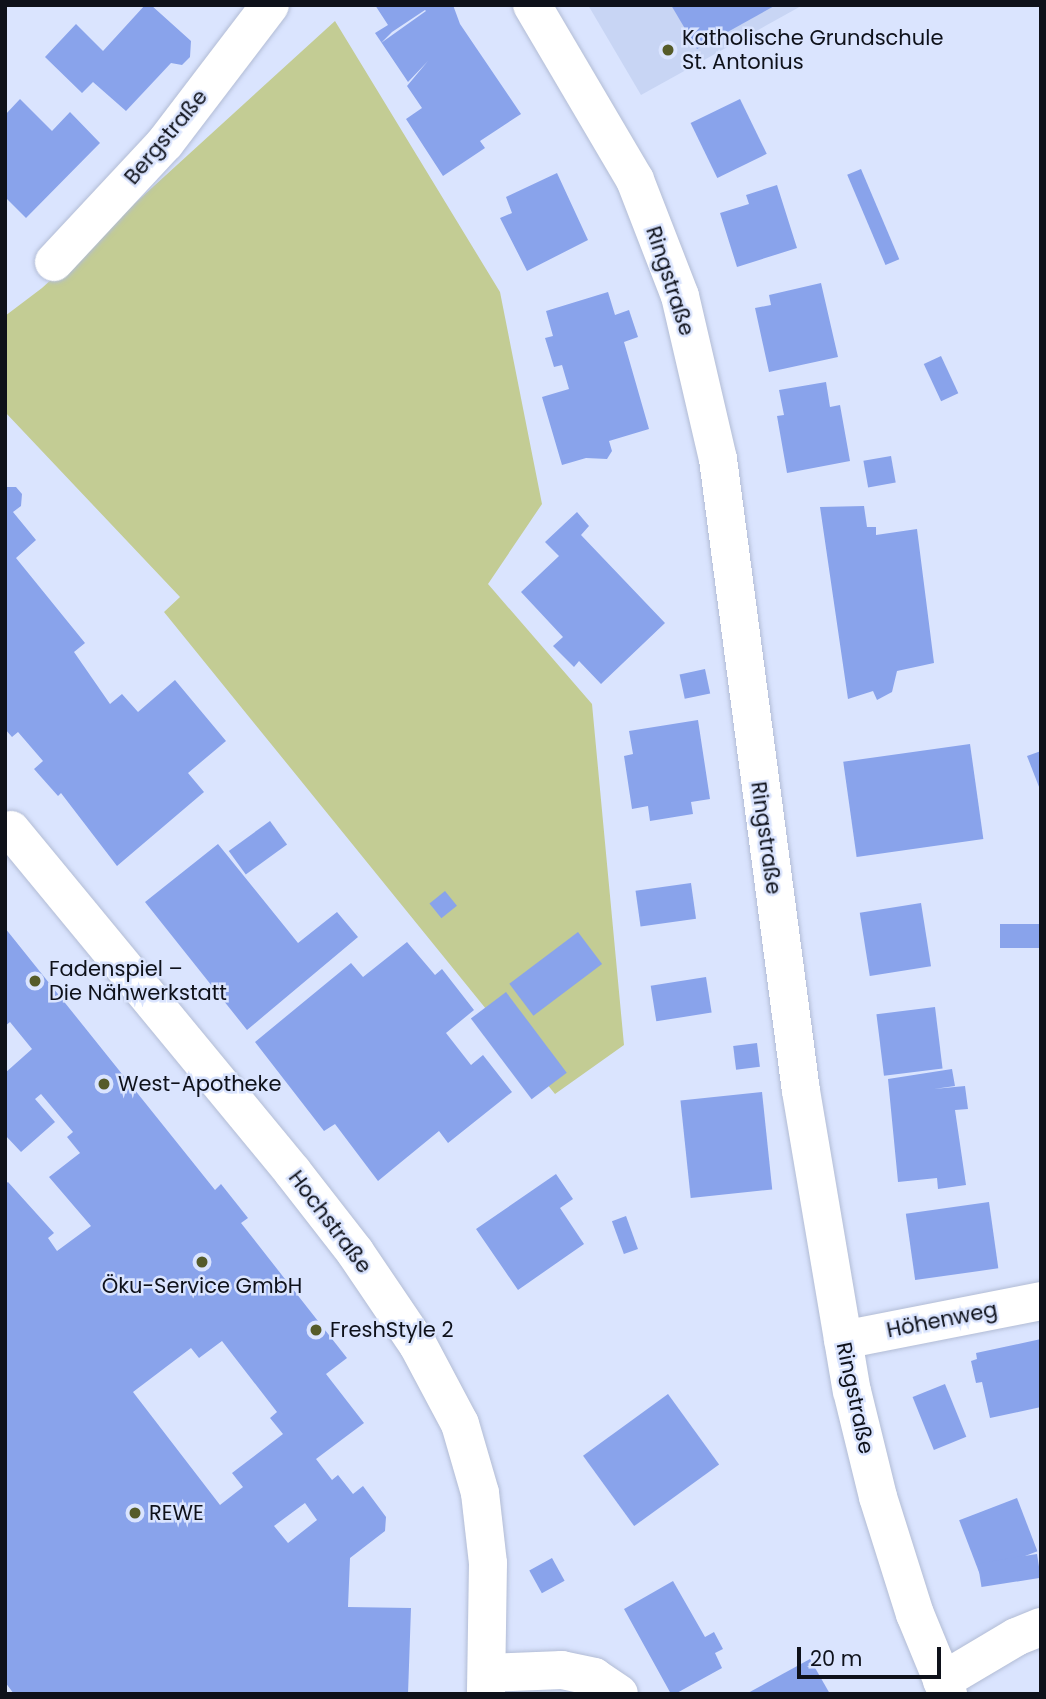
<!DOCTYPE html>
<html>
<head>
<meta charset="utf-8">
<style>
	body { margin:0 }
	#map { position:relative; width:1046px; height:1699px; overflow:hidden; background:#dae4fe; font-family:Poppins,sans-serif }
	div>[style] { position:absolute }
	.built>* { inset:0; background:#c8d5f4 }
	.green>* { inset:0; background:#c3cc94 }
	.building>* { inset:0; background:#89a3eb; transform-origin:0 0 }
	.roads { filter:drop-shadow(0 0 2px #b2bcd5) drop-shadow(0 0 2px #b2bcd5) }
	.street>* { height:38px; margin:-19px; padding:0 19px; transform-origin:19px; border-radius:19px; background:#fff }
	.secondary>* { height:38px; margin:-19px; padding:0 19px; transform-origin:19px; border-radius:19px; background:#fff }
	.dots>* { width:19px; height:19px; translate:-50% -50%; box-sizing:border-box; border:4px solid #dae4fe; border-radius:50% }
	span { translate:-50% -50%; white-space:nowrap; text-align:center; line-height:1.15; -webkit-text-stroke:5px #dae4fe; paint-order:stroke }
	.poi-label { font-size:21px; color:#0e111a }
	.left { translate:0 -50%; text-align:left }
	.street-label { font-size:21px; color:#0e111a }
	.frame { position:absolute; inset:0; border:7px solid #0e111a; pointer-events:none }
	.scale { position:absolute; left:797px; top:1647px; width:144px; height:32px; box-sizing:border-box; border:4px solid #0e111a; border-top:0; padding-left:9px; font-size:21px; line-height:24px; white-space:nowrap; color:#0e111a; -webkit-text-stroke:5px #dae4fe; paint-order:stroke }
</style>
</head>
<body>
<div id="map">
	<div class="built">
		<div style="clip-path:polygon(588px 5px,803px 5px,641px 95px)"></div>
	</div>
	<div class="green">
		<div style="clip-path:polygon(335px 21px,500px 292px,542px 504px,488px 584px,592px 704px,624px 1045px,555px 1094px,164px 612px,180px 597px,5px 412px,5px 316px,42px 288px)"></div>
	</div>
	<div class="building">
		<div style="clip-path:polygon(145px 5px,151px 5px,191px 41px,190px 57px,182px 65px,171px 63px,126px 111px,93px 82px,82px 93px,45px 57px,76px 24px,103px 51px)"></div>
		<div style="clip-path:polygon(evenodd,375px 5px,453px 5px,460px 24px,521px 114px,480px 141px,485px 148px,443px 176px,406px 119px,422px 108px,407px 86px,428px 61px,408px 82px,375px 33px,388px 25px,375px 5px,425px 10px,426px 11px,381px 43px,392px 32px,425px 10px)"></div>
		<div style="clip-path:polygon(671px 5px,776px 5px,697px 49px)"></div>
		<div style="clip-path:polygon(20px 99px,52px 131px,70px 112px,100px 143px,26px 218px,5px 197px,5px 115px)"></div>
		<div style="left:740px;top:99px;width:61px;height:55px;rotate:64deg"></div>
		<div style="left:861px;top:169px;width:98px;height:15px;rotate:67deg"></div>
		<div style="clip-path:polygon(557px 173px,588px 240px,527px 271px,500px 218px,512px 213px,506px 197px)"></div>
		<div style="clip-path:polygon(777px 185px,797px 248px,737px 267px,720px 213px,749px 204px,746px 195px)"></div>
		<div style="clip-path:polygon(821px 283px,838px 357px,769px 372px,755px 308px,771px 305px,769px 295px)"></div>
		<div style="clip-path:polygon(608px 292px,615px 315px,629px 310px,638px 337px,624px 342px,649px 429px,609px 441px,612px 451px,607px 459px,586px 458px,562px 465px,542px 397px,569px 389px,562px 365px,554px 367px,545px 338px,553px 336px,546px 311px)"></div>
		<div style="left:941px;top:356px;width:41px;height:19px;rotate:65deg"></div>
		<div style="clip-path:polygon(826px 382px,830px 407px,840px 405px,850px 461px,787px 473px,777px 416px,784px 415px,779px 390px)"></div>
		<div style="left:891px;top:456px;width:27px;height:28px;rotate:80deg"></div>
		<div style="clip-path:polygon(5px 487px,16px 487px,22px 494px,21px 506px,13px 512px,36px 540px,16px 558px,85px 643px,74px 652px,110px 704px,122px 694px,138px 712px,175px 680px,226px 741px,188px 773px,204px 792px,117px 866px,61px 793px,58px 796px,34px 769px,43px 761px,18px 732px,12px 737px,5px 729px)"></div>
		<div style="clip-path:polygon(864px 506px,867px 527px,876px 527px,876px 535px,917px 529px,934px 663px,897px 671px,892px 692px,877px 700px,873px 691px,848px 699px,820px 507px)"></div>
		<div style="clip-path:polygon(577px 512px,589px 526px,581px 535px,665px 623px,601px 684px,579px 661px,574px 667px,553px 646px,563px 637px,521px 592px,559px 556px,545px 542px)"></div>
		<div style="left:705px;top:669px;width:25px;height:26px;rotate:78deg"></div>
		<div style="clip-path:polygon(698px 720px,710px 799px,691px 802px,693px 814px,650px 821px,648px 806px,632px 809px,624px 756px,633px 754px,629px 731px)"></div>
		<div style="left:970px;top:744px;width:96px;height:128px;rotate:82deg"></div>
		<div style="clip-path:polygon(1041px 751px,1041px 792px,1027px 756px)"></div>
		<div style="left:270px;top:821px;width:29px;height:51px;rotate:54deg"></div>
		<div style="clip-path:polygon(218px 844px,298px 943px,337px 912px,358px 937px,247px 1030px,145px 902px)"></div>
		<div style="left:691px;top:883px;width:36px;height:56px;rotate:82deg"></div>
		<div style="left:445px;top:891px;width:19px;height:20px;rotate:51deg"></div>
		<div style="left:921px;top:903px;width:64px;height:62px;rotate:81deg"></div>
		<div style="left:1041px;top:924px;width:24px;height:41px;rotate:90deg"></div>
		<div style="clip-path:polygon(evenodd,5px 928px,215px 1190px,221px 1184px,248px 1218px,241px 1223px,347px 1358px,326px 1374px,364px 1423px,316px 1459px,332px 1480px,338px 1475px,353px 1494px,363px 1486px,386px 1517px,385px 1531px,350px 1558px,348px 1607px,411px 1608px,408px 1694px,14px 1694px,5px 1682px,5px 1184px,8px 1182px,54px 1233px,48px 1238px,57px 1251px,91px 1226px,49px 1177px,80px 1153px,67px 1137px,73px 1132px,41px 1094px,35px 1099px,55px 1122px,21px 1152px,5px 1135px,5px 1073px,32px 1049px,10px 1022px,5px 1026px,5px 928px,222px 1341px,277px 1412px,270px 1418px,283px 1434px,232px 1473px,243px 1487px,220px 1505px,133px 1392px,191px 1348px,199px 1358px,222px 1341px,5px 928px,305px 1503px,317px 1520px,288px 1543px,274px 1526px,305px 1503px)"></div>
		<div style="left:578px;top:932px;width:40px;height:86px;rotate:53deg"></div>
		<div style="clip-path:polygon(407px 942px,435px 975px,442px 969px,474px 1010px,446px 1033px,471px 1065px,483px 1055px,512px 1092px,448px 1143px,439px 1131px,378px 1181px,335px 1124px,324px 1131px,255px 1042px,351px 963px,363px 977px)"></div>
		<div style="left:706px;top:977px;width:36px;height:56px;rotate:81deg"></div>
		<div style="left:506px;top:992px;width:101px;height:44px;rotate:53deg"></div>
		<div style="left:935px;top:1007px;width:62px;height:59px;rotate:83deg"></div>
		<div style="left:757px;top:1043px;width:24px;height:24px;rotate:83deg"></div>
		<div style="clip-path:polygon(952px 1069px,955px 1086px,934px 1089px,965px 1086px,968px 1109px,955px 1110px,966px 1185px,938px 1189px,937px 1178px,898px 1182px,888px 1079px)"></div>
		<div style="left:762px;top:1092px;width:98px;height:82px;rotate:84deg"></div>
		<div style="clip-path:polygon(556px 1174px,573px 1199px,560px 1208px,584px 1244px,518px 1290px,476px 1229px)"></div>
		<div style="left:989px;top:1202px;width:67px;height:84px;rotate:82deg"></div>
		<div style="left:626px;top:1216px;width:35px;height:15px;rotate:70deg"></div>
		<div style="clip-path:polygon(1041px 1339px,1041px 1407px,990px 1418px,982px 1382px,976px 1383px,971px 1361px,977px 1359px,976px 1353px)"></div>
		<div style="left:945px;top:1384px;width:57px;height:35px;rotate:68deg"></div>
		<div style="left:668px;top:1394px;width:87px;height:105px;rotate:54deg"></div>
		<div style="left:1017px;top:1498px;width:57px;height:62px;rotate:69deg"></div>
		<div style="left:1037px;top:1554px;width:24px;height:60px;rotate:81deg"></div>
		<div style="left:552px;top:1558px;width:26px;height:26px;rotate:61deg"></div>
		<div style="clip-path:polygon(673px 1581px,705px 1637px,714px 1632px,723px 1649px,715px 1653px,722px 1668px,675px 1694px,671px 1694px,624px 1609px)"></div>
		<div style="clip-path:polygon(810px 1659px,830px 1694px,746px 1694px)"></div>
	</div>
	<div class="roads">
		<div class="street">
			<div style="left:532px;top:5px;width:203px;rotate:59.5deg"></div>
			<div style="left:635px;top:180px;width:124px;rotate:68.8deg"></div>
			<div style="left:680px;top:296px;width:167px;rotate:76.9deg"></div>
			<div style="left:718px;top:459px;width:637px;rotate:82.52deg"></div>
			<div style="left:801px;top:1091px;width:304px;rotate:80.4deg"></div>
			<div style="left:852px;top:1391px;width:109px;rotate:76.2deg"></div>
			<div style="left:878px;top:1497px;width:123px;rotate:72.5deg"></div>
			<div style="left:915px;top:1614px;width:87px;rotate:67.6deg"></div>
			<div style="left:54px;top:262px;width:163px;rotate:-47deg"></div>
			<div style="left:165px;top:143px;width:173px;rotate:-52.7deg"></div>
			<div style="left:843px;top:1340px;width:202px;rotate:-11.1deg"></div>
			<div style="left:487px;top:1673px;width:75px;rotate:-2.3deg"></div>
			<div style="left:562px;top:1670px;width:33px;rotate:12deg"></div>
			<div style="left:594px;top:1677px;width:30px;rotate:34deg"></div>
			<div style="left:942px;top:1681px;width:86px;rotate:-30.7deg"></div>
			<div style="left:1016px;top:1637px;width:27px;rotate:-22deg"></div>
		</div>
		<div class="secondary">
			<div style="left:11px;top:830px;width:442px;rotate:50.5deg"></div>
			<div style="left:292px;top:1171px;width:103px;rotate:52.1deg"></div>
			<div style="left:355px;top:1252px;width:112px;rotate:55.9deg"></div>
			<div style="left:418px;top:1345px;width:89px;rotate:62deg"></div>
			<div style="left:460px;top:1424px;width:72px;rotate:73.8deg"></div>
			<div style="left:480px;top:1493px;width:70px;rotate:83.5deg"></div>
			<div style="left:488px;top:1563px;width:131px;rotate:90.9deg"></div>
		</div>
	</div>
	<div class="dots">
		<div style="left:668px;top:50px;background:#555b29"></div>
		<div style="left:35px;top:981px;background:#555b29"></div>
		<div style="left:104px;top:1084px;background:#555b29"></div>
		<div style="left:202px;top:1262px;background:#555b29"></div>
		<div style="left:316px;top:1330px;background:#555b29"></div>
		<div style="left:135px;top:1513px;background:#555b29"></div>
	</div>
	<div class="poi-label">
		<span class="left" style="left:682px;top:50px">Katholische Grundschule<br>St. Antonius</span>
		<span class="left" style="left:49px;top:981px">Fadenspiel –<br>Die Nähwerkstatt</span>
		<span class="left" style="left:118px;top:1084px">West-Apotheke</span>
		<span style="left:202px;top:1286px">Öku-Service GmbH</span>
		<span class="left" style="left:330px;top:1330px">FreshStyle 2</span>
		<span class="left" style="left:149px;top:1513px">REWE</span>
	</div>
	<div class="street-label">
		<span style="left:166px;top:137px;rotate:-50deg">Bergstraße</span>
		<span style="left:670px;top:281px;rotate:72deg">Ringstraße</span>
		<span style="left:766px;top:838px;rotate:82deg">Ringstraße</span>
		<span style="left:330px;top:1222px;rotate:53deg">Hochstraße</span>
		<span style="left:942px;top:1320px;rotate:-11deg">Höhenweg</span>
		<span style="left:855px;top:1398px;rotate:78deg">Ringstraße</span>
	</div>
	<div class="frame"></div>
	<div class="scale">20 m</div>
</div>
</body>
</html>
